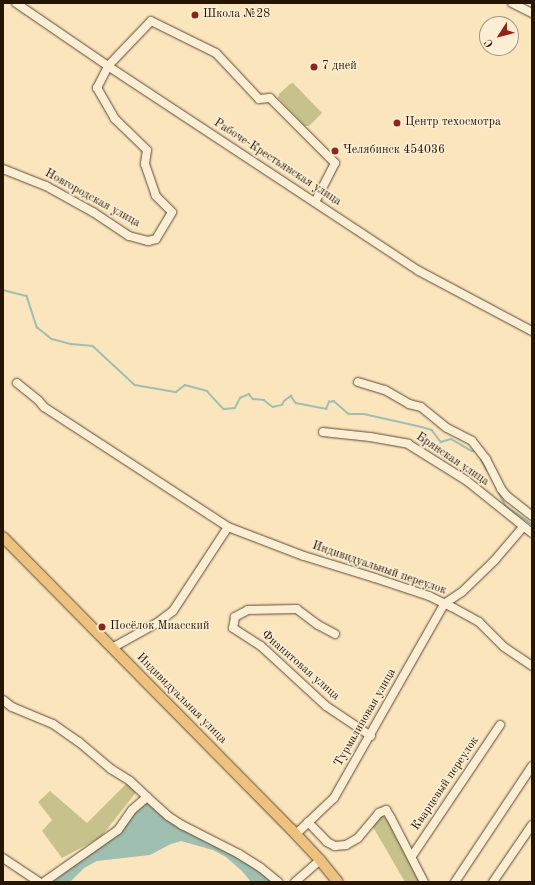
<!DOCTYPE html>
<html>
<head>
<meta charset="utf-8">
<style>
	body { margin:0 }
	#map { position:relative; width:535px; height:885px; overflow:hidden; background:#fbe5bd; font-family:"Old Standard TT",serif }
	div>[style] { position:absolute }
	.green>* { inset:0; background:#c7c28c }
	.water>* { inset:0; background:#9fbfb1 }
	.stream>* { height:1.5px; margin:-0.75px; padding:0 0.75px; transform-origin:0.75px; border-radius:0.75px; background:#9fbfb1 }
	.roads { filter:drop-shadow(0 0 1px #5c4932) drop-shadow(0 0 1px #5c4932) }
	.minor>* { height:8px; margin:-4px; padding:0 4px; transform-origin:4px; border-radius:4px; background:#fceed4 }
	.major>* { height:10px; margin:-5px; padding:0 5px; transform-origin:5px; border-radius:5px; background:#eec27e }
	.dots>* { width:11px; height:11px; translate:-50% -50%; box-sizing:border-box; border:2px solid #fceed4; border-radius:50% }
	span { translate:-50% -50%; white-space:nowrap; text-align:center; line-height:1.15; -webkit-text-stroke:3px #fceed4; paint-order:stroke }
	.poi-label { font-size:12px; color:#271503 }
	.left { translate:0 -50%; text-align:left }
	.street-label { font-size:12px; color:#271503 }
	.frame { position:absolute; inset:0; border:4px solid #271503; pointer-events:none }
	.north { position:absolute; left:479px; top:16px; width:40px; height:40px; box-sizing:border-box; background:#fceed4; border:1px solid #a79780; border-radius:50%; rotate:234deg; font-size:11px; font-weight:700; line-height:16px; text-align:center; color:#271503 }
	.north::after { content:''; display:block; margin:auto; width:14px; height:18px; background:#8f2418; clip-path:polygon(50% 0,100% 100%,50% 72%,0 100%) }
</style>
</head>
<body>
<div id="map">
	<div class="green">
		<div style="clip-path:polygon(293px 83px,322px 113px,309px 126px,305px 126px,278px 98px,279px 94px,290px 84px)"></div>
		<div style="clip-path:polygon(127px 783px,137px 791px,101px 837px,62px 858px,42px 831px,52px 820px,38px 802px,50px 791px,87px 823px)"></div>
		<div style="clip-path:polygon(383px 816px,389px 822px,423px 882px,405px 882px,373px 827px,373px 822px,377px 818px)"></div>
	</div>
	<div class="water">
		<div style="clip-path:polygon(148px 802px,253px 866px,273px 882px,251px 882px,242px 871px,226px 857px,213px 850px,181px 841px,171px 844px,150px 855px,97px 861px,84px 868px,70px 882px,53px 882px)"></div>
	</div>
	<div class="stream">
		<div style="left:3px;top:290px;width:25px;rotate:14deg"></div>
		<div style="left:27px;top:296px;width:33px;rotate:72deg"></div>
		<div style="left:37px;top:327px;width:19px;rotate:39deg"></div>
		<div style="left:52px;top:339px;width:20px;rotate:15deg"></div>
		<div style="left:71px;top:344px;width:22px;rotate:5deg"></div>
		<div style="left:93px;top:346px;width:57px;rotate:42.9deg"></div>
		<div style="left:135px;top:385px;width:42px;rotate:9.7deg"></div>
		<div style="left:176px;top:392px;width:11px;rotate:-38deg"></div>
		<div style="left:185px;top:385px;width:23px;rotate:15deg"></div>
		<div style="left:207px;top:391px;width:25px;rotate:47deg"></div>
		<div style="left:224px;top:409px;width:11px;rotate:-5deg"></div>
		<div style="left:235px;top:408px;width:11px;rotate:-63deg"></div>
		<div style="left:240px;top:398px;width:10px;rotate:-24deg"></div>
		<div style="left:249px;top:394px;width:6px;rotate:51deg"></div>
		<div style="left:253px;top:399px;width:11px;rotate:5deg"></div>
		<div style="left:264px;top:400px;width:11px;rotate:38deg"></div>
		<div style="left:273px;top:407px;width:9px;rotate:-13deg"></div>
		<div style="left:282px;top:405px;width:4px;rotate:-63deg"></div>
		<div style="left:284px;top:401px;width:9px;rotate:-36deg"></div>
		<div style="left:291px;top:396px;width:9px;rotate:54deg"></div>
		<div style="left:296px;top:403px;width:31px;rotate:11deg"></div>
		<div style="left:326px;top:409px;width:8px;rotate:-67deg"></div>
		<div style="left:329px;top:402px;width:5px;rotate:-11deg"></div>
		<div style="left:334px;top:401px;width:20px;rotate:41deg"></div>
		<div style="left:349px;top:414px;width:15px"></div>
		<div style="left:364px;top:414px;width:59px;rotate:12.6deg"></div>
		<div style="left:422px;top:427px;width:10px;rotate:17deg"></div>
		<div style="left:432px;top:430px;width:15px;rotate:53deg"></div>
		<div style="left:441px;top:442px;width:10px;rotate:-17deg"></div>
		<div style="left:451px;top:439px;width:24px;rotate:30deg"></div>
		<div style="left:472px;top:451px;width:4px"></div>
		<div style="left:481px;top:459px;width:13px;rotate:61deg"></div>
		<div style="left:499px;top:493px;width:15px;rotate:62deg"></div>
		<div style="left:506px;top:506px;width:32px;rotate:35deg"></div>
	</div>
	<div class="roads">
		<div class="minor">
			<div style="left:16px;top:3px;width:112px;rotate:34.4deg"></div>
			<div style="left:108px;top:66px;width:372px;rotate:33.4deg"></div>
			<div style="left:419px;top:271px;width:128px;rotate:28deg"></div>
			<div style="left:512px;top:3px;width:22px;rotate:27deg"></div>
			<div style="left:3px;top:169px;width:46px;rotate:21.6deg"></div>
			<div style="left:46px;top:186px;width:54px;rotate:29deg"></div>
			<div style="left:93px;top:212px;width:43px;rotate:33.7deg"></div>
			<div style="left:129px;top:236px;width:20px;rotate:15deg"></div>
			<div style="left:148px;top:241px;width:8px;rotate:-14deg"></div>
			<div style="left:156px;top:239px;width:31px;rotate:-59deg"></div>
			<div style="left:172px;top:212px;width:23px;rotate:-135deg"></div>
			<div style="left:156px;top:196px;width:34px;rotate:-109deg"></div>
			<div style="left:145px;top:164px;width:14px;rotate:-82deg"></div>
			<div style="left:147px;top:150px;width:45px;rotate:-135.9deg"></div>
			<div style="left:115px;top:119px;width:36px;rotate:-120deg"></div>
			<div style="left:97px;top:88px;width:25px;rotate:-63deg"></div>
			<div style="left:108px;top:66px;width:62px;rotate:-46.3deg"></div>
			<div style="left:151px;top:21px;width:72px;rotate:26.2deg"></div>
			<div style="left:216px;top:53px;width:63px;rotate:46.9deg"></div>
			<div style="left:259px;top:99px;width:11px;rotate:-5deg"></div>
			<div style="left:270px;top:98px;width:92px;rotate:45deg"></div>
			<div style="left:335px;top:163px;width:44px;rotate:117.1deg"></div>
			<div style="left:358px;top:382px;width:28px;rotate:17deg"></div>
			<div style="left:385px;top:390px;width:28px;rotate:30deg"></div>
			<div style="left:409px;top:404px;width:12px;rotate:14deg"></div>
			<div style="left:421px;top:407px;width:33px;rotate:39deg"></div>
			<div style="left:447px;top:428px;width:28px;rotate:27deg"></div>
			<div style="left:472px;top:441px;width:23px;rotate:52deg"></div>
			<div style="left:486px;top:459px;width:34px;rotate:63deg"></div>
			<div style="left:501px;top:489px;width:11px;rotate:49deg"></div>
			<div style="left:508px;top:497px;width:31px;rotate:38deg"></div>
			<div style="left:17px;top:383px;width:27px;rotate:39deg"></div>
			<div style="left:38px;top:400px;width:9px;rotate:49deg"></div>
			<div style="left:44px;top:407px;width:220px;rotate:33.1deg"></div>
			<div style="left:228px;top:527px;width:81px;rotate:20.9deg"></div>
			<div style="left:304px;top:556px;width:74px;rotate:17.2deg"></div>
			<div style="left:375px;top:578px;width:57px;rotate:18.4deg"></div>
			<div style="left:429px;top:596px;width:25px;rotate:26deg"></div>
			<div style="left:452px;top:607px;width:31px;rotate:29deg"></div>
			<div style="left:479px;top:622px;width:35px;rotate:45deg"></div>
			<div style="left:504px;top:647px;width:34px;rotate:34deg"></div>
			<div style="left:323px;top:432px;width:47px;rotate:6.1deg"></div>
			<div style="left:370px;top:437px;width:39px;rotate:10deg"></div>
			<div style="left:408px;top:444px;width:70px;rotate:32.1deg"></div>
			<div style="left:467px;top:481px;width:83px;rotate:38.7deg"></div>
			<div style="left:335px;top:634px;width:19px;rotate:-152deg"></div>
			<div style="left:318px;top:625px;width:26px;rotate:-143deg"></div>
			<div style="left:297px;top:609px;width:49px;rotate:178.8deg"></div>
			<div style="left:248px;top:610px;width:15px;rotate:152deg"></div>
			<div style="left:235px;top:617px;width:11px;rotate:100deg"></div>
			<div style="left:233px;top:628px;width:33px;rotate:33deg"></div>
			<div style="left:261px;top:646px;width:88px;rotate:42.7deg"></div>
			<div style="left:326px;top:706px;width:54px;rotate:33.7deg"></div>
			<div style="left:112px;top:648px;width:51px;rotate:-29.1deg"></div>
			<div style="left:157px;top:623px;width:20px;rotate:-37deg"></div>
			<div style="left:173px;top:611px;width:100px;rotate:-56.8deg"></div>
			<div style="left:3px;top:700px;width:11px;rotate:38deg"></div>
			<div style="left:12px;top:707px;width:44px;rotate:22.5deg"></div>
			<div style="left:53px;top:724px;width:32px;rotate:35deg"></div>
			<div style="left:79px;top:742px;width:42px;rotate:40.2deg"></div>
			<div style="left:111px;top:769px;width:22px;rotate:32deg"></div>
			<div style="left:130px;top:781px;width:23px;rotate:43deg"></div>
			<div style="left:308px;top:822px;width:28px;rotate:46deg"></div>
			<div style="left:327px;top:842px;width:9px;rotate:27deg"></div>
			<div style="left:335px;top:846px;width:11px;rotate:-5deg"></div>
			<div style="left:346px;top:845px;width:14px;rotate:-30deg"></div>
			<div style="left:358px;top:838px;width:33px;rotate:-50deg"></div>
			<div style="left:379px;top:813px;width:8px;rotate:-23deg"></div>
			<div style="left:386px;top:810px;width:9px;rotate:58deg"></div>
			<div style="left:391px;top:818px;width:72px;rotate:62.7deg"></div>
			<div style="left:296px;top:834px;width:52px;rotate:-43.5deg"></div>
			<div style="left:334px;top:798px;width:223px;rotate:-60.4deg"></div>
			<div style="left:444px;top:604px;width:22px;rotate:-34deg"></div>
			<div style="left:462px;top:592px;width:45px;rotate:-44.1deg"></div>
			<div style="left:494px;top:561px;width:45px;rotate:-49.5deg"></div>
			<div style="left:412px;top:856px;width:158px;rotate:-56.1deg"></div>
			<div style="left:3px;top:858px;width:43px;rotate:33.7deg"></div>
			<div style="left:44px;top:882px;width:90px;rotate:-35.1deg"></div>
			<div style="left:118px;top:830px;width:24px;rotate:-55deg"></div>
			<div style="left:132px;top:810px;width:20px;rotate:-41deg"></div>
			<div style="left:147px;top:797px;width:28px;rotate:42deg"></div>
			<div style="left:168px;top:816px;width:17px;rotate:33deg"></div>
			<div style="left:182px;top:825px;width:64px;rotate:27deg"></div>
			<div style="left:239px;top:854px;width:26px;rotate:32deg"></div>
			<div style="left:261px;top:868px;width:22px;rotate:39deg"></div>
			<div style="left:295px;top:882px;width:33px;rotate:-41deg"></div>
			<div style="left:455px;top:882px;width:139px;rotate:-56.4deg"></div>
			<div style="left:493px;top:882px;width:69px;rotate:-55.6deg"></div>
		</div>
		<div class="major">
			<div style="left:3px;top:537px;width:410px;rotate:45.4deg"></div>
			<div style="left:291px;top:829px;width:42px;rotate:46.9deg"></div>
			<div style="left:320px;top:860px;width:28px;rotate:51deg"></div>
		</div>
	</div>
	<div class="dots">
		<div style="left:195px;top:15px;background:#8f2418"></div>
		<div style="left:314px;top:67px;background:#8f2418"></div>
		<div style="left:397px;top:123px;background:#8f2418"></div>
		<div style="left:335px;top:151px;background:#8f2418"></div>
		<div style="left:102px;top:627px;background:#8f2418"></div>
	</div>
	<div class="poi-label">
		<span class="left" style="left:203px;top:15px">Школа №28</span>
		<span class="left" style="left:322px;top:67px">7 дней</span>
		<span class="left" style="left:405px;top:123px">Центр техосмотра</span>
		<span class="left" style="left:343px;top:151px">Челябинск 454036</span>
		<span class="left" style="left:110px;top:627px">Посёлок Миасский</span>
	</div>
	<div class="street-label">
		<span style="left:277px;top:163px;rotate:33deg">Рабоче-Крестьянская улица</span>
		<span style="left:92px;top:199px;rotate:29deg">Новгородская улица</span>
		<span style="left:452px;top:460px;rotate:34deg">Брянская улица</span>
		<span style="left:379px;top:569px;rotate:19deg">Индивидуальный переулок</span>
		<span style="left:300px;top:666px;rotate:41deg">Фианитовая улица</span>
		<span style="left:181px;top:699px;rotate:45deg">Индивидуальная улица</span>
		<span style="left:366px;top:718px;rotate:-60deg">Турмалиновая улица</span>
		<span style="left:446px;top:784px;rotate:-56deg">Кварцевый переулок</span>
	</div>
	<div class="frame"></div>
	<div class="north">С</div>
</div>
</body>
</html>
